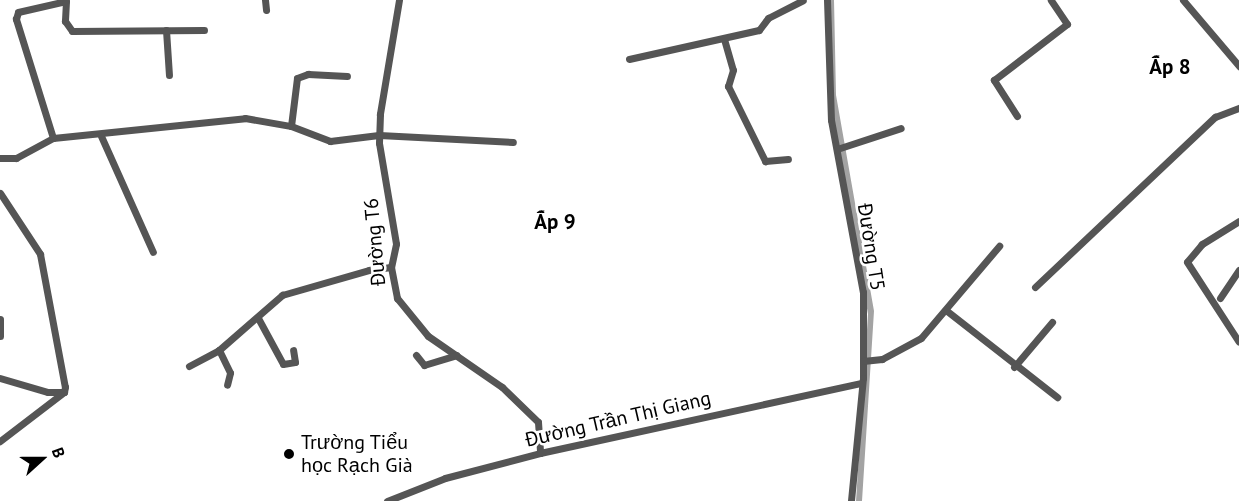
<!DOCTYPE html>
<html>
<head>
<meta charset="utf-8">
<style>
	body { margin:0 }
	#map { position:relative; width:1239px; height:501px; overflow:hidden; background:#fff; font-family:"PT Sans",sans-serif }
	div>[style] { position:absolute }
	.water>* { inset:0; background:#a3a3a3 }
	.minor>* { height:7px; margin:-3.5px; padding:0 3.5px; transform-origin:3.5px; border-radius:3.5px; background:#555 }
	.dots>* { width:16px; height:16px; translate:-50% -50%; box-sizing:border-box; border:3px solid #fff; border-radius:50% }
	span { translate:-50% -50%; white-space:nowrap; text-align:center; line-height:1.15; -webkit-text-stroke:5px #fff; paint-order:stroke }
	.street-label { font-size:20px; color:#000 }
	.poi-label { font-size:20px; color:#000 }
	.left { translate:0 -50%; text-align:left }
	.neighbourhood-label { font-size:21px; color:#000; font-weight:700 }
	.north { position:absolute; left:12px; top:429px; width:60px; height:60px; -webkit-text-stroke:4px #fff; paint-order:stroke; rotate:69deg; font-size:16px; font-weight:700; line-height:24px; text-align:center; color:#000 }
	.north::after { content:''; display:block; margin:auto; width:21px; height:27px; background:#000; clip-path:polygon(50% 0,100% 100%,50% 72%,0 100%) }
</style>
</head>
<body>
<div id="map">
	<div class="water">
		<div style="clip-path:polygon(829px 0,834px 0,836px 95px,874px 311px,862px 501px,856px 501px,868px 314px,833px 115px)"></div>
	</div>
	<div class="minor">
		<div style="left:265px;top:0;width:10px;rotate:84deg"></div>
		<div style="left:399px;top:0;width:116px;rotate:99.5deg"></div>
		<div style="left:380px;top:114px;width:29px;rotate:92deg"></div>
		<div style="left:379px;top:143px;width:102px;rotate:80.4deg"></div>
		<div style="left:396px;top:244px;width:24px;rotate:102deg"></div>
		<div style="left:391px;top:267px;width:32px;rotate:79deg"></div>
		<div style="left:397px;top:298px;width:49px;rotate:50.8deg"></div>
		<div style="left:428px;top:336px;width:90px;rotate:34.6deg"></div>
		<div style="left:502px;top:387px;width:50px;rotate:44.2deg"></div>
		<div style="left:538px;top:422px;width:31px;rotate:86deg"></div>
		<div style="left:827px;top:0;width:120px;rotate:88.1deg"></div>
		<div style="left:831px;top:120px;width:175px;rotate:79.5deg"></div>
		<div style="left:863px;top:292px;width:86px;rotate:90deg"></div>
		<div style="left:863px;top:378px;width:124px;rotate:95.6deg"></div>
		<div style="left:1183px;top:0;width:87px;rotate:49.7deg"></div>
		<div style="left:166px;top:30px;width:45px;rotate:86.2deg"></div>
		<div style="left:724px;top:39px;width:32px;rotate:74deg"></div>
		<div style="left:733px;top:70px;width:17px;rotate:107deg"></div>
		<div style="left:728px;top:86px;width:84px;rotate:63.7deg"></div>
		<div style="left:765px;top:161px;width:23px;rotate:-5deg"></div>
		<div style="left:629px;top:59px;width:133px;rotate:-12.6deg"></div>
		<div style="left:759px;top:30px;width:15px;rotate:-53deg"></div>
		<div style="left:768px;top:18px;width:39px;rotate:-27deg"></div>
		<div style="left:1017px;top:116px;width:43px;rotate:-122.6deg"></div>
		<div style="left:994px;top:80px;width:92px;rotate:-37.5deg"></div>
		<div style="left:1067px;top:24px;width:29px;rotate:-124deg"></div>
		<div style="left:291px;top:126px;width:48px;rotate:-82.9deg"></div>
		<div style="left:297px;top:78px;width:12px;rotate:-20deg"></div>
		<div style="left:308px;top:74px;width:39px;rotate:3deg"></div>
		<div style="left:101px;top:136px;width:127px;rotate:65.9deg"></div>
		<div style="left:53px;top:138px;width:193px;rotate:-5.9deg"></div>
		<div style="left:245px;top:118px;width:47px;rotate:9.9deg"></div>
		<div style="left:291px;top:126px;width:42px;rotate:21deg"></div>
		<div style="left:330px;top:141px;width:49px;rotate:-7deg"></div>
		<div style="left:379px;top:135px;width:134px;rotate:3deg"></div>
		<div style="left:837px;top:149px;width:67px;rotate:-18.2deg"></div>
		<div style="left:0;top:158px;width:16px"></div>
		<div style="left:16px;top:158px;width:42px;rotate:-28.4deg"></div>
		<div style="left:53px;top:138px;width:125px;rotate:-107.3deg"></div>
		<div style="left:16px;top:19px;width:7px;rotate:-74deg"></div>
		<div style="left:18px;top:12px;width:49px;rotate:-12.9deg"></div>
		<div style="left:66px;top:1px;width:20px;rotate:93deg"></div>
		<div style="left:65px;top:21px;width:12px;rotate:55deg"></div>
		<div style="left:72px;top:31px;width:132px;rotate:-0.4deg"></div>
		<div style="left:0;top:193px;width:73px;rotate:56.7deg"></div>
		<div style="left:40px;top:254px;width:135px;rotate:79.4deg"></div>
		<div style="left:65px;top:387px;width:5px;rotate:101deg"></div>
		<div style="left:64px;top:392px;width:81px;rotate:142.6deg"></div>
		<div style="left:1239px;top:221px;width:44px;rotate:148.1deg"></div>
		<div style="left:1202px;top:244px;width:23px;rotate:130deg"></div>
		<div style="left:1187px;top:262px;width:95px;rotate:57deg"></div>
		<div style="left:1035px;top:287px;width:248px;rotate:-43.4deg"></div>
		<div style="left:1215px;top:117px;width:26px;rotate:-21deg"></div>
		<div style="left:1220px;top:298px;width:34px;rotate:-56deg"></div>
		<div style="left:947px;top:311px;width:140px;rotate:38deg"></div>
		<div style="left:258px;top:318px;width:52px;rotate:61.5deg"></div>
		<div style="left:283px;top:364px;width:12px;rotate:-9deg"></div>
		<div style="left:295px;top:362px;width:12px;rotate:-99deg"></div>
		<div style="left:0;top:319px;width:17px;rotate:90deg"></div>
		<div style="left:219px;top:350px;width:25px;rotate:64deg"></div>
		<div style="left:230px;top:373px;width:12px;rotate:104deg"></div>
		<div style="left:416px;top:355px;width:13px;rotate:51deg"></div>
		<div style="left:424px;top:365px;width:34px;rotate:-17deg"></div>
		<div style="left:863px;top:361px;width:19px;rotate:-6deg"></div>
		<div style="left:882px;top:359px;width:44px;rotate:-28.3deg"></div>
		<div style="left:921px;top:338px;width:121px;rotate:-49.7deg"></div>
		<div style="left:189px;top:366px;width:34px;rotate:-28deg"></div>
		<div style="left:219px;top:350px;width:84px;rotate:-41.1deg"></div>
		<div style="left:282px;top:295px;width:91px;rotate:-16deg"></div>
		<div style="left:369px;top:270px;width:22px;rotate:-8deg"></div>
		<div style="left:1014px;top:367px;width:59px;rotate:-49.8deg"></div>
		<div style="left:0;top:378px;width:50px;rotate:16.3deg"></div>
		<div style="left:48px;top:392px;width:16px"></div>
		<div style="left:387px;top:501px;width:62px;rotate:-21.6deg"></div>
		<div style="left:445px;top:478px;width:98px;rotate:-14.7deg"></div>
		<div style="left:540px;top:453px;width:329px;rotate:-12.3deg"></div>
	</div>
	<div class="dots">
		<div style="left:289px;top:454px;background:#000"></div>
	</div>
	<div class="street-label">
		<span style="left:375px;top:242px;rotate:-95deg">Đường T6</span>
		<span style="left:871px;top:247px;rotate:81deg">Đường T5</span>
		<span style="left:618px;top:419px;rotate:-13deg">Đường Trần Thị Giang</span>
	</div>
	<div class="poi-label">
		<span class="left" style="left:301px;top:454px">Trường Tiểu<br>học Rạch Già</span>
	</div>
	<div class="neighbourhood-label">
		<span style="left:1170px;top:67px">Ấp 8</span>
		<span style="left:555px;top:222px">Ấp 9</span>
	</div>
	<div class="north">B</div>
</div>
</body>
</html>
